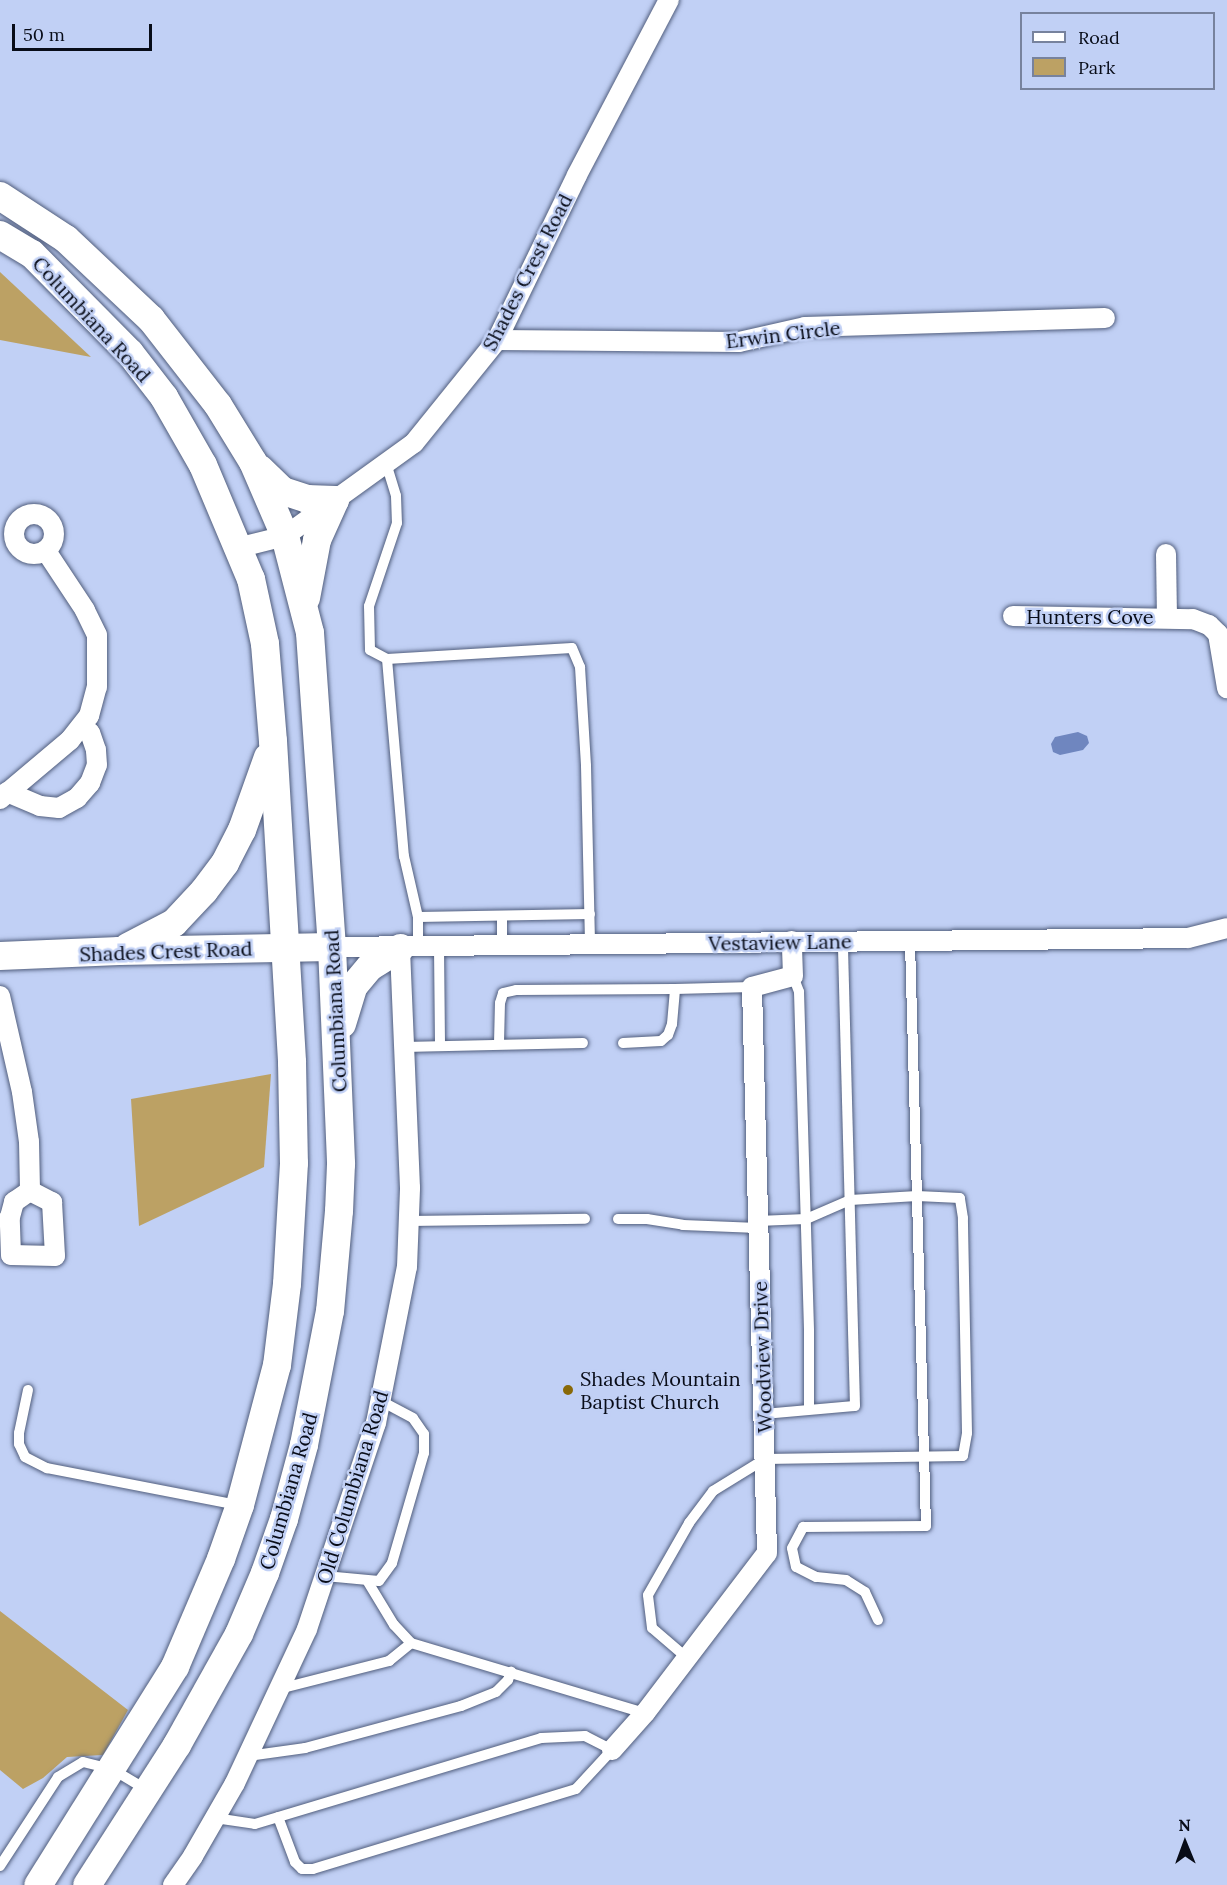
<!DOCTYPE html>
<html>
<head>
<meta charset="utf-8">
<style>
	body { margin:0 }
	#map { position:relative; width:1227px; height:1885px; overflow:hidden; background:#c1d0f5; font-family:Lora,serif }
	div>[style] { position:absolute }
	.green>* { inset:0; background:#bca164 }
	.water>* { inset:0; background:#6f86bf }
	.roads { filter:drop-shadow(0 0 2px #515e7d) drop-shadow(0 0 2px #515e7d) }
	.lane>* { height:10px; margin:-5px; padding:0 5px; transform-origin:5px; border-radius:5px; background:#fff }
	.street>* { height:20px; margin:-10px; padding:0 10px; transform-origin:10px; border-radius:10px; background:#fff }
	.street>.ring { margin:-10px; padding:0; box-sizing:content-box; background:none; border:20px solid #fff; border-radius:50% }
	.secondary>* { height:28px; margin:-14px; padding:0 14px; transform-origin:14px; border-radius:14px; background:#fff }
	.dots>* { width:16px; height:16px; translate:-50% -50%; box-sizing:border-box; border:3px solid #c1d0f5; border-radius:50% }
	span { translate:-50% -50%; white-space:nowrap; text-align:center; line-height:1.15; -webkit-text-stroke:5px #c1d0f5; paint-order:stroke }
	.street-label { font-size:20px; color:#080c18 }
	.poi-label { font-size:20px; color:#080c18 }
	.left { translate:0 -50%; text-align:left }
	.legend { position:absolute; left:1020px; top:12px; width:195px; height:78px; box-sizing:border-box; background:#c1d0f5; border:2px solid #77829d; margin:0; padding:8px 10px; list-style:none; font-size:18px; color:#080c18 }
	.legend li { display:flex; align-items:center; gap:12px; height:30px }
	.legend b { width:30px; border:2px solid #77829d }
	.north { position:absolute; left:1155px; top:1813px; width:60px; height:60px; -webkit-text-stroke:4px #c1d0f5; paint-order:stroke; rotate:359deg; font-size:16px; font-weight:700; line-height:24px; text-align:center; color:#080c18 }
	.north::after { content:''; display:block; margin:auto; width:21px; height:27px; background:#080c18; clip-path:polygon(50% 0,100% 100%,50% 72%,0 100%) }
	.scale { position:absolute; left:12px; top:24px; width:140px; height:27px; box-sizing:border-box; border:3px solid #080c18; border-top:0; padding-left:8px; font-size:18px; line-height:21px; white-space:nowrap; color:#080c18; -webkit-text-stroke:4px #c1d0f5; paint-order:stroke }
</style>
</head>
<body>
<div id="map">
	<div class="green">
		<div style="clip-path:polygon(0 272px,91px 357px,0 340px)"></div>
		<div style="clip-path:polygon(271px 1074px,264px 1167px,139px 1226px,131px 1099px)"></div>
		<div style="clip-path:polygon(0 1611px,128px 1710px,103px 1755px,67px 1757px,43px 1778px,23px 1789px,0 1770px)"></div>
	</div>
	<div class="water">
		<div style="clip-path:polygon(1078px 732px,1087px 736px,1089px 743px,1083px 750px,1060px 755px,1053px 752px,1051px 744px,1055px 737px)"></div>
	</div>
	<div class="roads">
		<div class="lane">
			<div style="left:386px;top:463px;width:34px;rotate:73deg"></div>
			<div style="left:396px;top:496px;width:27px;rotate:88deg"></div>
			<div style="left:397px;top:523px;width:88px;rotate:108.6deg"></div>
			<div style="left:369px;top:606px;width:44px;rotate:88.7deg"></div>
			<div style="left:370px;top:650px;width:19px;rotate:28deg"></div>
			<div style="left:387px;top:659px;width:185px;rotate:-3.4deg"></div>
			<div style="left:572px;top:648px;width:21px;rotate:67deg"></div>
			<div style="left:580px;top:667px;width:99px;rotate:86.5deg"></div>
			<div style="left:586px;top:766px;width:179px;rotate:88.7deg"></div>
			<div style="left:387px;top:659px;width:198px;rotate:85.1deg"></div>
			<div style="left:404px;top:856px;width:63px;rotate:77.1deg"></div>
			<div style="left:418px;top:917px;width:172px;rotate:-1deg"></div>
			<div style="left:502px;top:916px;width:30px;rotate:90deg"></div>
			<div style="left:418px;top:917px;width:31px;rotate:90deg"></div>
			<div style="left:439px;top:948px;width:97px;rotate:89.4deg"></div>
			<div style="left:793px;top:976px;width:17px;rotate:69deg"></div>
			<div style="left:799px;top:992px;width:339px;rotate:88.3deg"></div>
			<div style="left:809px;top:1331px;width:78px;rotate:90deg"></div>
			<div style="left:499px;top:1043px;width:40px;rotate:-88.6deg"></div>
			<div style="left:500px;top:1003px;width:10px;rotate:-73deg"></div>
			<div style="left:503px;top:993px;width:13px;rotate:-13deg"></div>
			<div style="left:516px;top:990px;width:159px;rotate:-0.4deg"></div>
			<div style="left:623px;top:1043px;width:38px;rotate:-3deg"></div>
			<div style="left:661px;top:1041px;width:9px;rotate:-41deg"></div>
			<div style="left:668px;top:1035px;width:12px;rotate:-70deg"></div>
			<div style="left:672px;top:1024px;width:35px;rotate:-85deg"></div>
			<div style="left:675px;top:989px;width:77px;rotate:-1.5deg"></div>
			<div style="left:404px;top:1047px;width:179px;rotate:-1.3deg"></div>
			<div style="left:618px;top:1219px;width:29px"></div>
			<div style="left:647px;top:1219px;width:36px;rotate:9deg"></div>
			<div style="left:683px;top:1225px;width:75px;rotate:2.3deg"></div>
			<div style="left:409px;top:1221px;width:176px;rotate:-0.7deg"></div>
			<div style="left:28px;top:1390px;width:44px;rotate:101.8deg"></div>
			<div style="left:19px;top:1433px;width:11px;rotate:90deg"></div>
			<div style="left:19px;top:1444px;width:14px;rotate:65deg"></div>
			<div style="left:25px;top:1457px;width:25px;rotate:27deg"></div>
			<div style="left:47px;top:1468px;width:195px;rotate:11deg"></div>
			<div style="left:763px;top:1414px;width:92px;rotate:-5deg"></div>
			<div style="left:855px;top:1406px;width:465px;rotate:-91.5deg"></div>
			<div style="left:325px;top:1576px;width:54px;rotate:5.3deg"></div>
			<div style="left:379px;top:1581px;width:22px;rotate:-54deg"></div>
			<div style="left:392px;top:1563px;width:115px;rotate:-73.8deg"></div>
			<div style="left:424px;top:1453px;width:19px;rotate:-90deg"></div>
			<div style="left:424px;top:1434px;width:19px;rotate:-125deg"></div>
			<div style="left:413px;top:1418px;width:36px;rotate:-152deg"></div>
			<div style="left:878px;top:1620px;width:31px;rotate:-115deg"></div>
			<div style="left:865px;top:1592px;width:22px;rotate:-148deg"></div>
			<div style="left:846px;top:1580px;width:30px;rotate:-174deg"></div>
			<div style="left:816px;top:1577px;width:22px;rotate:-153deg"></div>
			<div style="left:796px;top:1567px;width:19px;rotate:-102deg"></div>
			<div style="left:792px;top:1548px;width:24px;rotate:-62deg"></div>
			<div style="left:803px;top:1527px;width:123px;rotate:-0.5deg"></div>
			<div style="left:926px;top:1526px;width:585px;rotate:-91.57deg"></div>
			<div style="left:411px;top:1643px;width:244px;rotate:16.7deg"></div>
			<div style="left:687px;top:1658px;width:46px;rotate:-139.4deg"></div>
			<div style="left:652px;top:1628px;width:33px;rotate:-97deg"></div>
			<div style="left:648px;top:1595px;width:83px;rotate:-60.3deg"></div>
			<div style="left:689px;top:1523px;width:40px;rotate:-53deg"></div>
			<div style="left:713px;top:1491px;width:61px;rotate:-31.6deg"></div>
			<div style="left:765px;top:1459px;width:198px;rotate:-0.9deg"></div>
			<div style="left:963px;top:1456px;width:23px;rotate:-80deg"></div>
			<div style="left:967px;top:1433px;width:215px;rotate:-91.1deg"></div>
			<div style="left:963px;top:1218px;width:20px;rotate:-99deg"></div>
			<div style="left:960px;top:1198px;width:43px;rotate:-177.3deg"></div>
			<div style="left:917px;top:1196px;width:67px;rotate:176.6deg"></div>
			<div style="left:850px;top:1200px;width:48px;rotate:156.6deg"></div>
			<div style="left:806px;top:1219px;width:48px;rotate:177.6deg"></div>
			<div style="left:279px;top:1689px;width:114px;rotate:-14.3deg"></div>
			<div style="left:389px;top:1661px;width:28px;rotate:-39deg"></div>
			<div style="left:411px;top:1643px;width:25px;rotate:-133deg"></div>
			<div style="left:394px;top:1625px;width:50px;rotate:-121.2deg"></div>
			<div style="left:248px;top:1756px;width:58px;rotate:-8deg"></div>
			<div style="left:305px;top:1748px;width:162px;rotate:-15.1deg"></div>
			<div style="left:461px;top:1706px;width:38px;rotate:-22deg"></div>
			<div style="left:496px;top:1692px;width:17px;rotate:-45deg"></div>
			<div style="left:508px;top:1680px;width:9px;rotate:-69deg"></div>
			<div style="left:215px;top:1818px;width:40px;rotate:8.5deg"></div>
			<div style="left:255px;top:1824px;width:299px;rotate:-16.7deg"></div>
			<div style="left:541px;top:1738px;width:44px;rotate:-2.6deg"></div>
			<div style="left:585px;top:1736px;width:30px;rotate:27deg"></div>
			<div style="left:612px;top:1750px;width:53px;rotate:132.7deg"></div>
			<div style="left:576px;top:1789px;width:275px;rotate:163.1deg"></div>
			<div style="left:313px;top:1869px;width:11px;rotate:180deg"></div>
			<div style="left:302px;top:1869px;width:10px;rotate:-135deg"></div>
			<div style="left:295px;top:1862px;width:48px;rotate:-110.7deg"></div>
			<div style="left:0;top:1866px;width:106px;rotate:-56.9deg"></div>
			<div style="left:58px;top:1777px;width:29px;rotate:-31deg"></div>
			<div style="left:83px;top:1762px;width:30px;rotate:14deg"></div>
			<div style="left:112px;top:1769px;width:41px;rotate:31deg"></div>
		</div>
		<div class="street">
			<div style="left:497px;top:340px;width:242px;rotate:0.5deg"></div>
			<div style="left:739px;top:342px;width:68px;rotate:-12.8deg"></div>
			<div style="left:805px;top:327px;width:300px;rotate:-1.7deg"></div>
			<div class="ring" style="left:14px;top:514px;width:20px;height:20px"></div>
			<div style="left:237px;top:548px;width:49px;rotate:-14deg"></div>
			<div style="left:285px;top:536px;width:159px;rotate:-35.8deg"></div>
			<div style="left:414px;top:443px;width:132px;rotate:-51.1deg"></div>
			<div style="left:497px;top:340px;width:183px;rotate:-64.1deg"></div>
			<div style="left:577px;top:175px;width:198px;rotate:-62.3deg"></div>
			<div style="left:1166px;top:554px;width:62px;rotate:89.1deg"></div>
			<div style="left:1013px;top:616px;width:180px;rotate:1deg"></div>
			<div style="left:1193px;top:619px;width:17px;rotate:21deg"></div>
			<div style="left:1209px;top:625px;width:13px;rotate:45deg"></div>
			<div style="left:1218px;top:634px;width:55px;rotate:80.5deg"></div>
			<div style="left:7px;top:792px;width:36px;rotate:23deg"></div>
			<div style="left:40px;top:806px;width:19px;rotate:6deg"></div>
			<div style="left:59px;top:808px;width:21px;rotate:-29deg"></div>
			<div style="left:77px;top:798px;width:20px;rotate:-49deg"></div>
			<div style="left:90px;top:783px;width:19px;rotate:-69deg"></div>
			<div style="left:97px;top:765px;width:15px;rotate:-94deg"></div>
			<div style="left:96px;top:750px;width:18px;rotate:-109deg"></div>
			<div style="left:90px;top:733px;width:11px;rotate:-135deg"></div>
			<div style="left:0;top:799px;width:92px;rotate:-40.1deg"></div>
			<div style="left:70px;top:740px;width:31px;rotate:-52deg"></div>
			<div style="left:89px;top:716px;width:30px;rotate:-75deg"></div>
			<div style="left:97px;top:687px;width:52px;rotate:-90deg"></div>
			<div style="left:97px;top:635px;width:28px;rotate:-116deg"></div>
			<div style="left:85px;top:610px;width:71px;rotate:-123.5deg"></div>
			<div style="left:332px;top:947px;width:856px;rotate:-0.6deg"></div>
			<div style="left:1188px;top:938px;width:40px;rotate:-14.4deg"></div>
			<div style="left:0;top:996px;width:98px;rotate:77.1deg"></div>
			<div style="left:22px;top:1092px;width:50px;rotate:82deg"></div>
			<div style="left:29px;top:1142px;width:49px;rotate:88.8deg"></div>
			<div style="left:30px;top:1191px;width:25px;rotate:27deg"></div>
			<div style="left:52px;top:1202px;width:54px;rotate:86.8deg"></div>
			<div style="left:55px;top:1256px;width:44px;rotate:-178.7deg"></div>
			<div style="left:11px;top:1255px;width:38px;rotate:-92deg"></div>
			<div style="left:10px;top:1217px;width:16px;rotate:-75deg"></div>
			<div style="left:14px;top:1202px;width:19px;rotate:-35deg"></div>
			<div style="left:612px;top:1750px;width:50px;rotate:-48.3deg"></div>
			<div style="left:645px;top:1713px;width:201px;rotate:-52.7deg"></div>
			<div style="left:767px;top:1553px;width:566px;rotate:-91.52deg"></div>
			<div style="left:752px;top:987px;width:42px;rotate:-15deg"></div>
			<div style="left:793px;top:976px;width:35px;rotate:-92deg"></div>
			<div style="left:173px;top:1885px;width:35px;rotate:-55deg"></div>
			<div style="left:193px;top:1856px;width:84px;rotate:-60.1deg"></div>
			<div style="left:235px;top:1783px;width:170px;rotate:-64.9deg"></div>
			<div style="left:307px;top:1629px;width:217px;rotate:-71.5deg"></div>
			<div style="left:376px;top:1423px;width:159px;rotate:-78.8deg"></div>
			<div style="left:407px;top:1267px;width:79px;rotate:-87.8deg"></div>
			<div style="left:410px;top:1188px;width:240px;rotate:-92.4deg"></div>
		</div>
		<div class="secondary">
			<div style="left:0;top:196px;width:79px;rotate:33.1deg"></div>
			<div style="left:66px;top:239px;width:117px;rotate:43.3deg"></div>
			<div style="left:151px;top:319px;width:109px;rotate:52.1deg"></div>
			<div style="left:218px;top:405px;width:67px;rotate:58.4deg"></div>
			<div style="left:253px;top:462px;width:81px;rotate:66.6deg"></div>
			<div style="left:285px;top:536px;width:100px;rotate:75.5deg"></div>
			<div style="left:310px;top:633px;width:315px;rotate:86deg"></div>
			<div style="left:332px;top:947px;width:217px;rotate:87.6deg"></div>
			<div style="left:341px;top:1164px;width:47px;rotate:92.4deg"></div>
			<div style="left:339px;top:1211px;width:100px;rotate:95.1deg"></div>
			<div style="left:330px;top:1311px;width:136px;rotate:101deg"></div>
			<div style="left:304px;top:1445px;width:77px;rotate:105.1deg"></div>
			<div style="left:284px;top:1519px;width:57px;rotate:109.4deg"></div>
			<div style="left:265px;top:1573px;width:66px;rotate:113.1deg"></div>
			<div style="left:239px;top:1634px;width:127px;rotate:119.2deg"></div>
			<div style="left:177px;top:1745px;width:166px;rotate:122.7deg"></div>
			<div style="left:0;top:235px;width:37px;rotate:31deg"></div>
			<div style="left:32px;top:254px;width:139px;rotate:45.3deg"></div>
			<div style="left:130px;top:353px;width:56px;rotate:52.3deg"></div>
			<div style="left:164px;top:397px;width:78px;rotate:60.2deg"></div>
			<div style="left:203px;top:465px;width:124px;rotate:67.2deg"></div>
			<div style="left:251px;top:579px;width:66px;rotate:77.8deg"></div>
			<div style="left:265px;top:644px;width:97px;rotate:85.3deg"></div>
			<div style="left:273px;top:741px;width:322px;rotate:86.6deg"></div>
			<div style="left:292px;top:1062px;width:101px;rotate:88.9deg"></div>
			<div style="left:294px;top:1163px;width:121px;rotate:93.3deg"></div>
			<div style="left:287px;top:1284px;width:82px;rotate:97deg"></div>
			<div style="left:277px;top:1365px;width:145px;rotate:104.8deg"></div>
			<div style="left:240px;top:1505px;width:57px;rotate:109.4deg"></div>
			<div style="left:221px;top:1559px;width:117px;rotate:113.1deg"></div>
			<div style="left:175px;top:1667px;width:257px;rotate:122.1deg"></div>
			<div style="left:260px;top:469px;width:32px;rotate:44deg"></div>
			<div style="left:283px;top:491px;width:25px;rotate:18deg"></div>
			<div style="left:307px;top:499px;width:28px;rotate:2deg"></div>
			<div style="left:335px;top:500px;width:44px;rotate:114.2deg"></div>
			<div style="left:317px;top:540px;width:59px;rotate:100.7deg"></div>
			<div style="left:128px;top:947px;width:52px;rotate:-27.6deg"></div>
			<div style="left:174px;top:923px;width:44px;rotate:-46.8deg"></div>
			<div style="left:204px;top:891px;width:35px;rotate:-53deg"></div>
			<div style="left:225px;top:863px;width:37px;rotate:-63deg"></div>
			<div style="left:242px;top:830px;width:77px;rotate:-70.4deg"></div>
			<div style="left:0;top:956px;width:119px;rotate:-2.4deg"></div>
			<div style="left:119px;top:951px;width:213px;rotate:-1.1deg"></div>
			<div style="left:342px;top:1024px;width:39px;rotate:-73deg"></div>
			<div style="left:353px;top:987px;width:26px;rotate:-50deg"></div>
			<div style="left:370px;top:967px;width:36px;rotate:-32deg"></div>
		</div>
	</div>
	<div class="dots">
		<div style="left:568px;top:1390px;background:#896908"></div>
	</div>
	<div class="street-label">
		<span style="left:527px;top:272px;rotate:-63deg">Shades Crest Road</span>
		<span style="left:92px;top:319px;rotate:47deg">Columbiana Road</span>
		<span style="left:783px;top:334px;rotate:-7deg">Erwin Circle</span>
		<span style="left:1090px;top:616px">Hunters Cove</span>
		<span style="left:780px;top:942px;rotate:-1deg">Vestaview Lane</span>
		<span style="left:166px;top:951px;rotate:-2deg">Shades Crest Road</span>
		<span style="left:335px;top:1011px;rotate:-93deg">Columbiana Road</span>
		<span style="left:762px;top:1357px;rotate:-92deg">Woodview Drive</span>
		<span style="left:352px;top:1487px;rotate:-73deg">Old Columbiana Road</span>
		<span style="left:288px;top:1491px;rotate:-74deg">Columbiana Road</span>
	</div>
	<div class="poi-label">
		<span class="left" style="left:580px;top:1390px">Shades Mountain<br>Baptist Church</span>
	</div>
	<ul class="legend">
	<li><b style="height:8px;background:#fff"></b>Road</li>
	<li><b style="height:16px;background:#bca164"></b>Park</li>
	</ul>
	<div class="north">N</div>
	<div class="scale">50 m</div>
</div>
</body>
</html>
